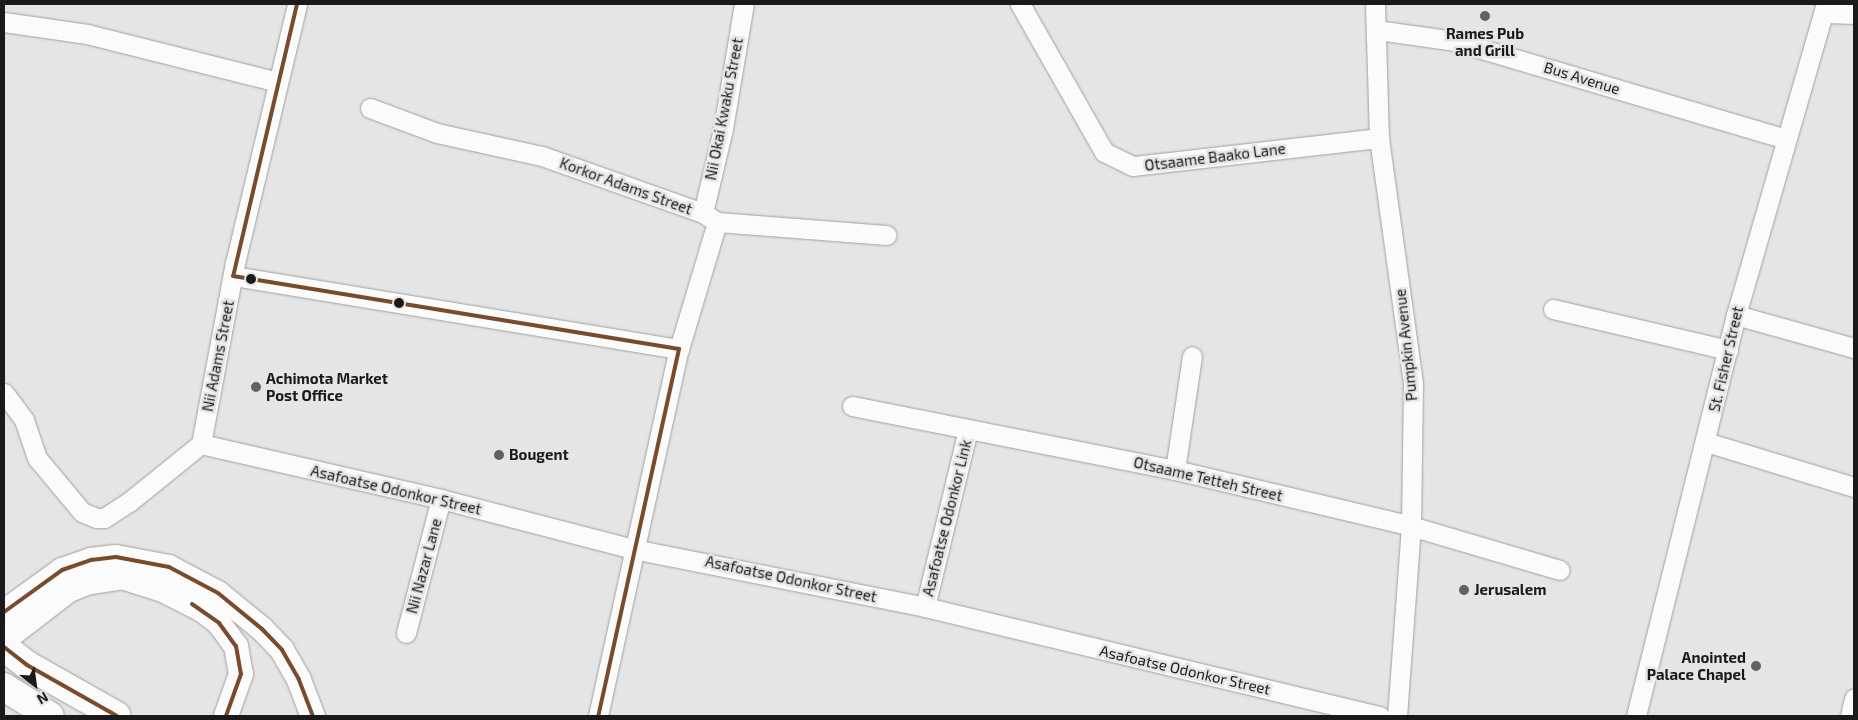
<!DOCTYPE html>
<html>
<head>
<meta charset="utf-8">
<style>
	body { margin:0 }
	#map { position:relative; width:1858px; height:720px; overflow:hidden; background:#e5e5e5; font-family:"Exo 2",sans-serif }
	div>[style] { position:absolute }
	.roads { filter:drop-shadow(0 0 1px #a0a0a0) drop-shadow(0 0 1px #a0a0a0) }
	.minor>* { height:19px; margin:-9.5px; padding:0 9.5px; transform-origin:9.5px; border-radius:9.5px; background:#fbfbfb }
	.major>* { height:24px; margin:-12px; padding:0 12px; transform-origin:12px; border-radius:12px; background:#fbfbfb }
	.highway>* { height:28px; margin:-14px; padding:0 14px; transform-origin:14px; border-radius:14px; background:#fbfbfb }
	.bus-1>* { height:4px; margin:-2px; padding:0 2px; transform-origin:2px; border-radius:2px; background:#7a4b2a }
	.dots>* { width:14px; height:14px; translate:-50% -50%; box-sizing:border-box; border:2px solid #e4e6e4; border-radius:50% }
	span { translate:-50% -50%; white-space:nowrap; text-align:center; line-height:1.15; -webkit-text-stroke:5px #e4e6e4; paint-order:stroke }
	.poi-label { font-size:15px; color:#191a19; font-weight:700 }
	.left { translate:0 -50%; text-align:left }
	.right { translate:-100% -50%; text-align:right }
	.street-label { font-size:15px; color:#191a19 }
	.frame { position:absolute; inset:0; border:5px solid #191a19; pointer-events:none }
	.north { position:absolute; left:10px; top:660px; width:50px; height:50px; -webkit-text-stroke:4px #e4e6e4; paint-order:stroke; rotate:150deg; font-size:14px; font-weight:700; line-height:20px; text-align:center; color:#191a19 }
	.north::after { content:''; display:block; margin:auto; width:18px; height:22px; background:#191a19; clip-path:polygon(50% 0,100% 100%,50% 72%,0 100%) }
</style>
</head>
<body>
<div id="map">
	<div class="roads">
		<div class="minor">
			<div style="left:1020px;top:4px;width:170px;rotate:60.4deg"></div>
			<div style="left:1104px;top:152px;width:32px;rotate:26deg"></div>
			<div style="left:1133px;top:166px;width:248px;rotate:-6.5deg"></div>
			<div style="left:1375px;top:4px;width:134px;rotate:88.3deg"></div>
			<div style="left:1379px;top:138px;width:248px;rotate:82.1deg"></div>
			<div style="left:1413px;top:384px;width:142px;rotate:90.8deg"></div>
			<div style="left:1411px;top:526px;width:191px;rotate:94.2deg"></div>
			<div style="left:1825px;top:13px;width:29px;rotate:2deg"></div>
			<div style="left:4px;top:22px;width:84px;rotate:8.2deg"></div>
			<div style="left:87px;top:34px;width:197px;rotate:14.1deg"></div>
			<div style="left:1377px;top:30px;width:79px;rotate:8deg"></div>
			<div style="left:1455px;top:41px;width:344px;rotate:16.5deg"></div>
			<div style="left:370px;top:108px;width:72px;rotate:20.5deg"></div>
			<div style="left:437px;top:133px;width:107px;rotate:12.4deg"></div>
			<div style="left:542px;top:156px;width:171px;rotate:19.5deg"></div>
			<div style="left:703px;top:213px;width:17px;rotate:33deg"></div>
			<div style="left:717px;top:222px;width:170px;rotate:4.4deg"></div>
			<div style="left:703px;top:213px;width:86px;rotate:-76.6deg"></div>
			<div style="left:723px;top:129px;width:127px;rotate:-80.5deg"></div>
			<div style="left:233px;top:276px;width:452px;rotate:9.3deg"></div>
			<div style="left:1553px;top:309px;width:180px;rotate:13.2deg"></div>
			<div style="left:1736px;top:315px;width:123px;rotate:15.6deg"></div>
			<div style="left:4px;top:393px;width:34px;rotate:53deg"></div>
			<div style="left:24px;top:420px;width:40px;rotate:71.1deg"></div>
			<div style="left:37px;top:458px;width:70px;rotate:50.2deg"></div>
			<div style="left:82px;top:512px;width:15px;rotate:23deg"></div>
			<div style="left:96px;top:518px;width:8px"></div>
			<div style="left:104px;top:518px;width:30px;rotate:-33deg"></div>
			<div style="left:129px;top:502px;width:92px;rotate:-38.9deg"></div>
			<div style="left:852px;top:406px;width:329px;rotate:11.2deg"></div>
			<div style="left:1175px;top:470px;width:243px;rotate:13.3deg"></div>
			<div style="left:1411px;top:526px;width:155px;rotate:16.5deg"></div>
			<div style="left:1706px;top:442px;width:155px;rotate:16.9deg"></div>
			<div style="left:201px;top:444px;width:246px;rotate:12.9deg"></div>
			<div style="left:441px;top:499px;width:198px;rotate:14.6deg"></div>
			<div style="left:633px;top:549px;width:298px;rotate:11.2deg"></div>
			<div style="left:925px;top:607px;width:468px;rotate:13.5deg"></div>
			<div style="left:201px;top:444px;width:184px;rotate:-79.4deg"></div>
			<div style="left:235px;top:263px;width:266px;rotate:-76.5deg"></div>
			<div style="left:1175px;top:470px;width:115px;rotate:-81.5deg"></div>
			<div style="left:925px;top:607px;width:183px;rotate:-76.4deg"></div>
			<div style="left:406px;top:633px;width:138px;rotate:-75.4deg"></div>
			<div style="left:598px;top:716px;width:376px;rotate:-77.6deg"></div>
			<div style="left:679px;top:349px;width:133px;rotate:-73.3deg"></div>
			<div style="left:1636px;top:716px;width:413px;rotate:-76deg"></div>
			<div style="left:1736px;top:315px;width:324px;rotate:-73.9deg"></div>
			<div style="left:1850px;top:716px;width:18px;rotate:-77deg"></div>
		</div>
		<div class="major">
			<div style="left:4px;top:612px;width:72px;rotate:-35.9deg"></div>
			<div style="left:62px;top:570px;width:31px;rotate:-19deg"></div>
			<div style="left:91px;top:560px;width:25px;rotate:-7deg"></div>
			<div style="left:116px;top:557px;width:54px;rotate:10.7deg"></div>
			<div style="left:169px;top:567px;width:55px;rotate:28deg"></div>
			<div style="left:218px;top:593px;width:57px;rotate:39.3deg"></div>
			<div style="left:262px;top:629px;width:29px;rotate:46deg"></div>
			<div style="left:282px;top:650px;width:34px;rotate:60deg"></div>
			<div style="left:299px;top:680px;width:39px;rotate:69deg"></div>
			<div style="left:4px;top:640px;width:82px;rotate:-37.6deg"></div>
			<div style="left:69px;top:590px;width:18px;rotate:-22deg"></div>
			<div style="left:86px;top:583px;width:36px;rotate:-9deg"></div>
			<div style="left:122px;top:577px;width:43px;rotate:17.6deg"></div>
			<div style="left:163px;top:590px;width:44px;rotate:27.1deg"></div>
			<div style="left:202px;top:610px;width:21px;rotate:37deg"></div>
			<div style="left:219px;top:623px;width:29px;rotate:54deg"></div>
			<div style="left:236px;top:646px;width:28px;rotate:80deg"></div>
			<div style="left:241px;top:674px;width:45px;rotate:109.7deg"></div>
		</div>
		<div class="highway">
			<div style="left:4px;top:647px;width:29px;rotate:38deg"></div>
			<div style="left:27px;top:665px;width:103px;rotate:29.5deg"></div>
			<div style="left:4px;top:687px;width:54px;rotate:32.2deg"></div>
		</div>
	</div>
	<div class="bus-1">
		<div style="left:297px;top:4px;width:279px;rotate:103.2deg"></div>
		<div style="left:233px;top:276px;width:452px;rotate:9.3deg"></div>
		<div style="left:679px;top:349px;width:376px;rotate:102.4deg"></div>
		<div style="left:192px;top:604px;width:33px;rotate:35deg"></div>
		<div style="left:219px;top:623px;width:29px;rotate:54deg"></div>
		<div style="left:236px;top:646px;width:28px;rotate:80deg"></div>
		<div style="left:241px;top:674px;width:45px;rotate:109.7deg"></div>
		<div style="left:4px;top:612px;width:72px;rotate:-35.9deg"></div>
		<div style="left:62px;top:570px;width:31px;rotate:-19deg"></div>
		<div style="left:91px;top:560px;width:25px;rotate:-7deg"></div>
		<div style="left:116px;top:557px;width:54px;rotate:10.7deg"></div>
		<div style="left:169px;top:567px;width:55px;rotate:28deg"></div>
		<div style="left:218px;top:593px;width:57px;rotate:39.3deg"></div>
		<div style="left:262px;top:629px;width:29px;rotate:46deg"></div>
		<div style="left:282px;top:650px;width:34px;rotate:60deg"></div>
		<div style="left:299px;top:680px;width:39px;rotate:69deg"></div>
		<div style="left:4px;top:647px;width:29px;rotate:38deg"></div>
		<div style="left:27px;top:665px;width:103px;rotate:29.5deg"></div>
	</div>
	<div class="dots">
		<div style="left:1485px;top:16px;background:#606160"></div>
		<div style="left:251px;top:279px;background:#191a19"></div>
		<div style="left:399px;top:303px;background:#191a19"></div>
		<div style="left:256px;top:387px;background:#606160"></div>
		<div style="left:499px;top:455px;background:#606160"></div>
		<div style="left:1464px;top:590px;background:#606160"></div>
		<div style="left:1756px;top:666px;background:#606160"></div>
	</div>
	<div class="poi-label">
		<span style="left:1485px;top:42px">Rames Pub<br>and Grill</span>
		<span class="left" style="left:266px;top:387px">Achimota Market<br>Post Office</span>
		<span class="left" style="left:509px;top:455px">Bougent</span>
		<span class="left" style="left:1474px;top:590px">Jerusalem</span>
		<span class="right" style="left:1746px;top:666px">Anointed<br>Palace Chapel</span>
	</div>
	<div class="street-label">
		<span style="left:1582px;top:78px;rotate:17deg">Bus Avenue</span>
		<span style="left:724px;top:109px;rotate:-79deg">Nii Okai Kwaku Street</span>
		<span style="left:1215px;top:157px;rotate:-7deg">Otsaame Baako Lane</span>
		<span style="left:626px;top:186px;rotate:20deg">Korkor Adams Street</span>
		<span style="left:1406px;top:345px;rotate:-96deg">Pumpkin Avenue</span>
		<span style="left:218px;top:356px;rotate:-79deg">Nii Adams Street</span>
		<span style="left:1726px;top:359px;rotate:-77deg">St. Fisher Street</span>
		<span style="left:1208px;top:479px;rotate:13deg">Otsaame Tetteh Street</span>
		<span style="left:396px;top:490px;rotate:13deg">Asafoatse Odonkor Street</span>
		<span style="left:947px;top:518px;rotate:-76deg">Asafoatse Odonkor Link</span>
		<span style="left:424px;top:566px;rotate:-75deg">Nii Nazar Lane</span>
		<span style="left:791px;top:579px;rotate:12deg">Asafoatse Odonkor Street</span>
		<span style="left:1185px;top:670px;rotate:13deg">Asafoatse Odonkor Street</span>
	</div>
	<div class="frame"></div>
	<div class="north">N</div>
</div>
</body>
</html>
